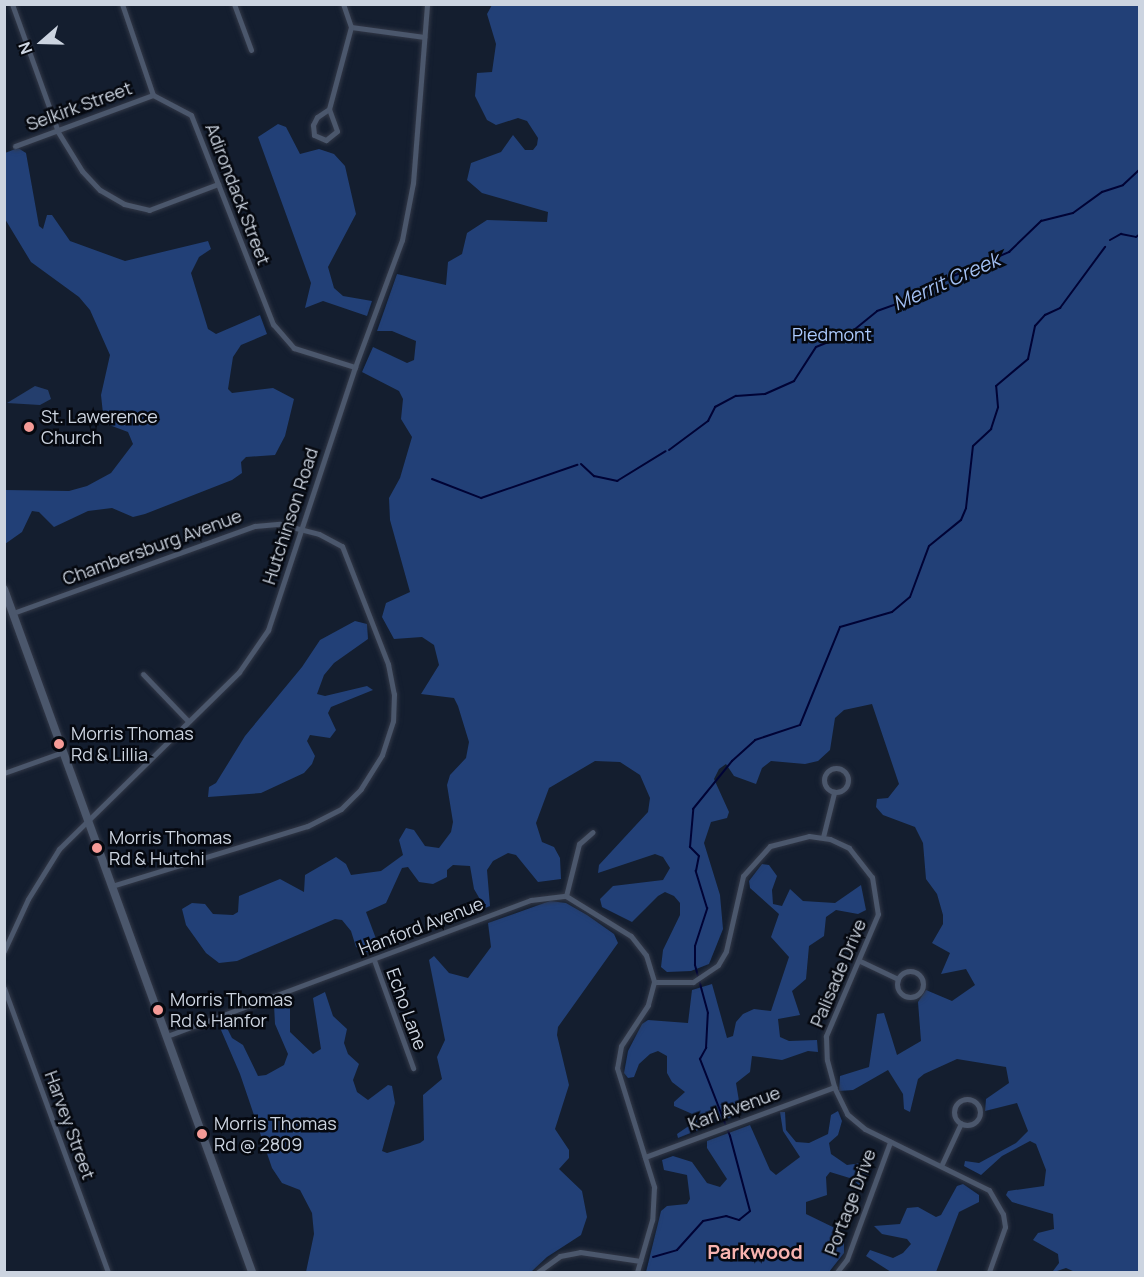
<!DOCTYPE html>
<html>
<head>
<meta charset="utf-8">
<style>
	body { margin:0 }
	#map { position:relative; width:1144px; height:1277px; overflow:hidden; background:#141e2f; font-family:Manrope,sans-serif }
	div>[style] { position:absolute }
	.green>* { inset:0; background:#243e6d }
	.forest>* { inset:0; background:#224077 }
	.stream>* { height:2px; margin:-1px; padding:0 1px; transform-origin:1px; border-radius:1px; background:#000335 }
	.roads { filter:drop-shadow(0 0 2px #323847) drop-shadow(0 0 2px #323847) }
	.street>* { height:5px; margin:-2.5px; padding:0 2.5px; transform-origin:2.5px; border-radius:2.5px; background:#4b576c }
	.street>.ring { margin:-2.5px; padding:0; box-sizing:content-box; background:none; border:5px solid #4b576c; border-radius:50% }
	.secondary>* { height:8px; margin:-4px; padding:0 4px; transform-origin:4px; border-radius:4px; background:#4b576c }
	.dots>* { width:16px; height:16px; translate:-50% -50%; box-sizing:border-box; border:3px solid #05080f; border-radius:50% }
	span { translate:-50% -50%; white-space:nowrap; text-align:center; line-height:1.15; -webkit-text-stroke:5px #05080f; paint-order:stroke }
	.street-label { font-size:18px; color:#ccd4e0 }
	.park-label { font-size:18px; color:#adcbfd }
	.poi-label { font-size:18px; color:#ccd4e0 }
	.left { translate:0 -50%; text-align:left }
	.water-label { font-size:20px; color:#a2bff1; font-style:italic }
	.neighbourhood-label { font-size:20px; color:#f7b3af; font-weight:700 }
	.frame { position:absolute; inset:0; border:6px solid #ccd4e0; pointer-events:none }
	.north { position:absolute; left:12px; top:12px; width:60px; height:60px; -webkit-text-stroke:4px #05080f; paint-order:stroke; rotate:250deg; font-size:16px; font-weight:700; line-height:24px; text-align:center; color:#ccd4e0 }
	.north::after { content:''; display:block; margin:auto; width:21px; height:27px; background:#ccd4e0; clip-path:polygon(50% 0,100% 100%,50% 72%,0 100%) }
</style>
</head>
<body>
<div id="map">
	<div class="green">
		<div style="clip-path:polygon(35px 386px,48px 390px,51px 399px,40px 405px,7px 403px)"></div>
	</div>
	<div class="forest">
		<div style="clip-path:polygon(492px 5px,1139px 5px,1139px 1272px,1075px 1272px,1066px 1268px,1054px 1272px,1041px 1272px,1053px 1271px,1059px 1263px,1058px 1254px,1033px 1240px,1038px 1233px,1054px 1229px,1053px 1214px,1012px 1202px,1006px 1195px,1008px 1191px,1044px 1186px,1046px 1170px,1036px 1144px,1030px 1141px,1002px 1156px,981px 1175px,964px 1166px,965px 1161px,979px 1163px,1016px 1143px,1028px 1131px,1017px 1103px,985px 1111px,986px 1099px,1009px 1083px,1006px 1067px,957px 1059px,924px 1074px,918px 1079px,910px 1112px,904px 1109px,903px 1094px,888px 1070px,853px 1090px,839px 1091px,840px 1076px,869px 1067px,877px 1014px,884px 1013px,897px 1055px,921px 1041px,918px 1002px,926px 990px,952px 1001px,975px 985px,966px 969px,941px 974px,950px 953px,932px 943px,943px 924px,943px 915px,937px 894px,926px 879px,923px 843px,915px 827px,883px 815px,876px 807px,877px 799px,888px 798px,899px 784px,872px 704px,844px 710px,835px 718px,830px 750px,818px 761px,805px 764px,771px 761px,762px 768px,756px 784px,734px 776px,726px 764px,719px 769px,714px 779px,729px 812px,727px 818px,711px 822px,704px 843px,720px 895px,723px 929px,709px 964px,691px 971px,667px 972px,661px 967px,663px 950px,680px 915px,680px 903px,674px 896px,665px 892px,658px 896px,632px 922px,602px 907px,600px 899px,613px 886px,663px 880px,670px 868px,663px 857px,655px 854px,598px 873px,599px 865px,648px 812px,650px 798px,640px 775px,620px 762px,595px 761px,549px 788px,536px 823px,542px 842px,554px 847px,560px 858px,561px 879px,538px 882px,516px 855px,508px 853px,493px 861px,487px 870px,490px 906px,485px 908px,474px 889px,470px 866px,453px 865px,447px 870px,447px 877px,433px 884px,419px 882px,408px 867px,402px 868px,386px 903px,366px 912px,378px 944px,369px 953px,356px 947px,351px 931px,342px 920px,335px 919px,237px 961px,219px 963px,206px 953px,186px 925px,182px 909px,192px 903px,205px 904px,213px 914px,233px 915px,238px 912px,239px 896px,280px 879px,304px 892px,305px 875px,336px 857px,346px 864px,351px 875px,381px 871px,403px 855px,399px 840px,406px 828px,414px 830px,425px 846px,439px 848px,451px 832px,453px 822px,447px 785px,450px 775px,466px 758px,469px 742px,458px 706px,454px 698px,421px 694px,439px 665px,434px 645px,422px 637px,394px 639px,382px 617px,386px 603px,410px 592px,390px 520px,389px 498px,400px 478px,412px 437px,401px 419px,403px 399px,399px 391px,362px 372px,373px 347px,407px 363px,414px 360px,416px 341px,392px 331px,377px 331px,397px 274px,446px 285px,448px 262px,462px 254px,467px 233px,487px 220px,547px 222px,548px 212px,482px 193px,467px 180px,471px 163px,501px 152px,513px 135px,525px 150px,533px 150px,537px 145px,538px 138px,527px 121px,518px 118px,496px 125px,487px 120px,475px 96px,477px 73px,492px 72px,496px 44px,487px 14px)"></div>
		<div style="clip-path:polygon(278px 124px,286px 127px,300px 154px,319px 149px,334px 154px,345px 166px,356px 214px,328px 267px,334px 288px,343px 296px,372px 301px,367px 316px,323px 301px,305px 308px,311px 283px,258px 137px)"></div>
		<div style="clip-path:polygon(18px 148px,26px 153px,39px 226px,43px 229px,47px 215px,52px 215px,70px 241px,125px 261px,208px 241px,211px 249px,199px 257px,191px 273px,208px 329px,216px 334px,260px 315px,267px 334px,241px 345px,233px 357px,228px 389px,232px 393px,273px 388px,294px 399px,285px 436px,275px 455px,246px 457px,241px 462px,242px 473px,232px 480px,145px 514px,133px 517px,112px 508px,88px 511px,54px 527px,39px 512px,32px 511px,22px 532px,5px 544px,5px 490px,69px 491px,87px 486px,111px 473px,133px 444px,128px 432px,104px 423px,101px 395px,110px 355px,90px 310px,79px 297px,31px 262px,5px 219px,5px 153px)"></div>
		<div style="clip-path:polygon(355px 621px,367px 624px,368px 639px,334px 663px,324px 675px,317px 694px,325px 696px,367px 686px,373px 690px,331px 707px,328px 713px,336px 730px,330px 738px,310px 735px,307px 741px,315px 756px,312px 764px,304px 773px,261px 793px,208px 797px,209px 787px,216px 783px,245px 736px,302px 667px,320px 640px)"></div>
		<div style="clip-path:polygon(762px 864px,769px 865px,777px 876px,772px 890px,773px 904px,782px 906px,790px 889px,803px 901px,835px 903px,861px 885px,866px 910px,858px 914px,836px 910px,826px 917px,824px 936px,809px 946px,806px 979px,792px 991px,800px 1015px,778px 1019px,780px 1037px,789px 1041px,817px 1040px,818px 1052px,808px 1051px,782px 1060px,752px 1056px,750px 1072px,736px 1083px,741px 1113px,678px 1138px,677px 1134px,696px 1121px,697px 1116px,674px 1106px,674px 1102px,685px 1092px,672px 1082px,667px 1073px,667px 1056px,658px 1051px,650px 1054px,639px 1064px,634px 1077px,628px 1078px,624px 1073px,628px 1051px,642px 1024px,648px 1020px,688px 1023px,692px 990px,712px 984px,727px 1038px,733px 1036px,736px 1022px,743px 1014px,754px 1009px,771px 1011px,789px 957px,771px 937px,779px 914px,750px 888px,749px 881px)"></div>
		<div style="clip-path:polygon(550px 901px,566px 903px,587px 915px,614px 934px,618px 943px,558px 1027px,557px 1035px,569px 1085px,555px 1129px,569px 1150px,569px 1158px,559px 1169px,582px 1191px,587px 1217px,581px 1235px,547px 1257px,531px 1272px,306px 1272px,314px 1234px,312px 1213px,300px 1190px,282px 1183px,272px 1168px,240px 1074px,218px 1023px,224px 1022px,232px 1038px,243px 1045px,258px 1076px,266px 1075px,284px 1065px,288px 1054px,275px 1024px,274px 1005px,290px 1003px,290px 1032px,313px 1054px,321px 1049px,313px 998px,325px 992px,333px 1016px,347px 1029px,344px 1043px,348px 1054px,359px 1064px,353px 1080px,357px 1092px,368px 1100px,388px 1085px,392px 1086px,395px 1103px,382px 1151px,387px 1153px,420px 1143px,424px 1140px,423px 1095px,442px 1079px,437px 1057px,445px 1040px,429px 960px,434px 956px,449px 973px,468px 978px,491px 947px,488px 923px)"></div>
		<div style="clip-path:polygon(838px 1111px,842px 1121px,838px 1135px,829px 1143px,831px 1154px,847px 1165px,868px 1162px,872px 1167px,863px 1190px,853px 1179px,830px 1172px,826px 1177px,827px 1195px,806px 1202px,806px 1214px,841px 1231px,844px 1237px,844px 1253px,829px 1272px,646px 1272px,661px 1211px,667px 1206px,687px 1204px,690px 1199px,687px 1175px,664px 1170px,662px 1160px,673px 1156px,692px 1162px,707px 1183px,720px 1187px,727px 1179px,707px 1148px,707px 1141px,750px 1125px,770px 1170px,776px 1175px,800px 1157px,783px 1131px,780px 1112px,785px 1112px,786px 1130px,796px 1142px,809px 1143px,828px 1134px,831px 1115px)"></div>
		<div style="clip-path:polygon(963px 1184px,979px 1195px,979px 1202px,959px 1212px,936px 1272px,891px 1272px,866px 1256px,870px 1250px,893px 1258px,903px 1253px,911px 1244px,907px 1239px,882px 1234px,874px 1226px,900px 1224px,907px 1208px,918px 1207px,936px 1217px,941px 1215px,957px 1186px)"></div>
	</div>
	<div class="stream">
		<div style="left:1110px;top:240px;width:13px;rotate:-29deg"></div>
		<div style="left:1121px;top:234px;width:15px;rotate:11deg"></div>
		<div style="left:1136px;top:237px;width:5px;rotate:-37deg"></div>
		<div style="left:669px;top:450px;width:49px;rotate:-36.6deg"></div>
		<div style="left:708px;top:421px;width:16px;rotate:-63deg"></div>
		<div style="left:715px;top:407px;width:24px;rotate:-28deg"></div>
		<div style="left:736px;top:396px;width:29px;rotate:-4deg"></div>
		<div style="left:765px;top:394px;width:32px;rotate:-24deg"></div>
		<div style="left:794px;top:381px;width:40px;rotate:-57.1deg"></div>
		<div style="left:816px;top:347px;width:35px;rotate:-22deg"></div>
		<div style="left:849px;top:334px;width:36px;rotate:-39deg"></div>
		<div style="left:877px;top:311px;width:48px;rotate:-19.6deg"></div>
		<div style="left:922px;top:295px;width:17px;rotate:-40deg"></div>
		<div style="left:935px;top:284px;width:81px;rotate:-23.4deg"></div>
		<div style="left:1009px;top:252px;width:45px;rotate:-44.1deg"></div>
		<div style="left:1041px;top:221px;width:33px;rotate:-14deg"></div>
		<div style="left:1073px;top:213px;width:36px;rotate:-36deg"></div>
		<div style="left:1102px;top:192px;width:22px;rotate:-18deg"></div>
		<div style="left:1123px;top:185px;width:23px;rotate:-43deg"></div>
		<div style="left:581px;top:464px;width:18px;rotate:43deg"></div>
		<div style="left:594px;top:476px;width:24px;rotate:12deg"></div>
		<div style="left:617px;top:481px;width:57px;rotate:-31.5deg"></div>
		<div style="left:432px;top:479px;width:53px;rotate:21.2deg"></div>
		<div style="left:481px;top:498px;width:102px;rotate:-19deg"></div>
		<div style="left:653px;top:1257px;width:25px;rotate:-16deg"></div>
		<div style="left:677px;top:1250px;width:39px;rotate:-48deg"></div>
		<div style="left:703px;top:1221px;width:24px;rotate:-12deg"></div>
		<div style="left:726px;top:1216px;width:14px;rotate:17deg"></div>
		<div style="left:739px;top:1220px;width:14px;rotate:-39deg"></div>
		<div style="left:750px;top:1211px;width:78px;rotate:-104.9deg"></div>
		<div style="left:730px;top:1136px;width:83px;rotate:-111.3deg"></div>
		<div style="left:700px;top:1059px;width:13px;rotate:-61deg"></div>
		<div style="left:706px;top:1048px;width:35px;rotate:-87deg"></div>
		<div style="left:708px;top:1013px;width:50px;rotate:-105.2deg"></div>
		<div style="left:695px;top:965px;width:19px;rotate:-90deg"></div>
		<div style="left:695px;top:946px;width:40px;rotate:-72deg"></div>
		<div style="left:707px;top:908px;width:39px;rotate:-107deg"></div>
		<div style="left:696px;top:871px;width:15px;rotate:-79deg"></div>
		<div style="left:699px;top:856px;width:13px;rotate:-135deg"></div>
		<div style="left:690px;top:847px;width:38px;rotate:-85deg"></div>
		<div style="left:693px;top:809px;width:62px;rotate:-50.9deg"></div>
		<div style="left:732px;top:761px;width:31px;rotate:-42deg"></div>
		<div style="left:755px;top:740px;width:47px;rotate:-18.4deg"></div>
		<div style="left:800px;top:725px;width:106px;rotate:-67.8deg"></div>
		<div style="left:840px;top:627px;width:54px;rotate:-16.1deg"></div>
		<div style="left:892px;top:612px;width:23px;rotate:-40deg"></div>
		<div style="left:910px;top:597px;width:54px;rotate:-69.6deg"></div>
		<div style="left:929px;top:546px;width:41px;rotate:-39.1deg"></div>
		<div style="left:961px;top:520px;width:13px;rotate:-67deg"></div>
		<div style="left:966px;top:508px;width:62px;rotate:-83.6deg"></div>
		<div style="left:973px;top:446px;width:25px;rotate:-43deg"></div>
		<div style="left:991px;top:429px;width:23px;rotate:-72deg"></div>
		<div style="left:998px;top:407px;width:21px;rotate:-95deg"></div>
		<div style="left:996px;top:386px;width:42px;rotate:-40.2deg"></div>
		<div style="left:1028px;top:359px;width:34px;rotate:-78deg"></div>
		<div style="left:1035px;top:326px;width:15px;rotate:-48deg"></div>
		<div style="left:1045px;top:315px;width:17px;rotate:-25deg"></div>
		<div style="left:1060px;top:308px;width:76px;rotate:-53.6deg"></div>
	</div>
	<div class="roads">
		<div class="street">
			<div style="left:12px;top:4px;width:136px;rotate:70.2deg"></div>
			<div style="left:58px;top:132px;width:46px;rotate:58.4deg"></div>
			<div style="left:82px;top:171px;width:26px;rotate:47deg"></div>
			<div style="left:100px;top:190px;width:28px;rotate:30deg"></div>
			<div style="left:124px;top:204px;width:26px;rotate:13deg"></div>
			<div style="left:149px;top:210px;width:74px;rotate:-20.6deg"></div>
			<div style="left:122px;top:4px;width:96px;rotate:71.2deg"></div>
			<div style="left:153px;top:95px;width:43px;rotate:27.8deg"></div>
			<div style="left:191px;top:115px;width:225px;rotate:68.6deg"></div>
			<div style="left:273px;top:324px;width:32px;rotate:49deg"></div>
			<div style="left:294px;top:348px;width:64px;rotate:17.3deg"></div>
			<div style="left:234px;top:4px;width:49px;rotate:69.7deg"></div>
			<div style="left:351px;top:27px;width:74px;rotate:7.8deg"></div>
			<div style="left:329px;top:109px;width:14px;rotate:146deg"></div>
			<div style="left:317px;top:117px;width:9px;rotate:117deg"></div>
			<div style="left:313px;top:125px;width:10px;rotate:84deg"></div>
			<div style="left:314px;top:135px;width:13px;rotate:23deg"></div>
			<div style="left:326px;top:140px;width:14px;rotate:-39deg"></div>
			<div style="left:337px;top:131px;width:23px;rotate:-110deg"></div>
			<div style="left:329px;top:109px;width:85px;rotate:-75deg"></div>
			<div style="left:351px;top:27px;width:24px;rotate:-109deg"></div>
			<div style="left:15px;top:146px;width:147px;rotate:-20.3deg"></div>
			<div style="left:13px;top:613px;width:257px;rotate:-19.8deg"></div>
			<div style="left:255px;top:526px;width:25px;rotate:-5deg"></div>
			<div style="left:280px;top:524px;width:40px;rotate:14.4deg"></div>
			<div style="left:319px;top:534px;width:26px;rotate:28deg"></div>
			<div style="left:342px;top:546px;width:127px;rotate:68.7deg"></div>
			<div style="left:388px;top:664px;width:31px;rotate:79deg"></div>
			<div style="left:394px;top:694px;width:27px;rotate:92deg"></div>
			<div style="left:393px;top:721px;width:36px;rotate:108deg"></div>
			<div style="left:382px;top:755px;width:40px;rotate:122deg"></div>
			<div style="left:361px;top:789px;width:28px;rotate:135deg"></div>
			<div style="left:341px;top:809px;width:38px;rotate:153deg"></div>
			<div style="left:307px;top:826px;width:204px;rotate:162.9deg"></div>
			<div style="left:143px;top:674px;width:65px;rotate:46.2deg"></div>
			<div class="ring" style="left:824px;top:768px;width:19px;height:19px"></div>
			<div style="left:4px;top:773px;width:63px;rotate:-19.6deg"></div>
			<div style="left:823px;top:837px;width:45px;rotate:-76deg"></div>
			<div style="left:566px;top:896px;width:54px;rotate:-76deg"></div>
			<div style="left:579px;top:844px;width:18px;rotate:-41deg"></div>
			<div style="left:4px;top:951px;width:57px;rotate:-65.2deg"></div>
			<div style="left:28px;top:899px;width:59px;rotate:-58.2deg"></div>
			<div style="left:59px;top:849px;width:252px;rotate:-44.5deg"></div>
			<div style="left:239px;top:672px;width:51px;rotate:-55.4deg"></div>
			<div style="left:268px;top:630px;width:277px;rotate:-71.7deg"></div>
			<div style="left:355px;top:367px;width:135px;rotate:-69.7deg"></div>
			<div style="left:402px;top:240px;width:58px;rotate:-79.1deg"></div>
			<div style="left:413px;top:183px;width:180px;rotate:-85.5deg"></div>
			<div style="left:374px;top:960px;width:115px;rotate:70.1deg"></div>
			<div style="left:860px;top:961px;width:42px;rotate:25.3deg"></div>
			<div class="ring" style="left:897px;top:971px;width:21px;height:21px"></div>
			<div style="left:654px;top:982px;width:39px"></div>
			<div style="left:693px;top:982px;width:30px;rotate:-34deg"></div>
			<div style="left:718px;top:965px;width:16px;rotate:-60deg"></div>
			<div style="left:726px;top:951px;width:77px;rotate:-77.2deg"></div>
			<div style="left:743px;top:876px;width:40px;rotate:-48deg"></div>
			<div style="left:770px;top:846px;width:40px;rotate:-14.4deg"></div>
			<div style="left:809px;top:836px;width:21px;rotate:8deg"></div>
			<div style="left:830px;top:839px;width:21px;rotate:25deg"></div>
			<div style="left:849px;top:848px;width:37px;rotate:52deg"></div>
			<div style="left:872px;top:877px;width:37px;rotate:81deg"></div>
			<div style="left:878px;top:914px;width:133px;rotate:113.1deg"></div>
			<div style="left:826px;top:1036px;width:24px;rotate:88deg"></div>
			<div style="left:827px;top:1060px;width:28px;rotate:75deg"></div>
			<div style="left:834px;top:1087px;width:30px;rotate:64deg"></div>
			<div style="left:847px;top:1114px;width:23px;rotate:40deg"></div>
			<div style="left:865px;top:1129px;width:138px;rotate:26.2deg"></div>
			<div style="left:989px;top:1190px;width:28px;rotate:60deg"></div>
			<div style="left:1003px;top:1214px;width:13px;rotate:81deg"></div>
			<div style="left:1005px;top:1227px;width:48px;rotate:109.6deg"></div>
			<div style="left:4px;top:988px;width:302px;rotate:69.9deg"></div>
			<div style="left:167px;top:1036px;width:389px;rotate:-20.5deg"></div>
			<div style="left:531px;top:900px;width:35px;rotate:-7deg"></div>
			<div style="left:566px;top:896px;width:76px;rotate:31.6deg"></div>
			<div style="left:631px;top:936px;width:24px;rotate:52deg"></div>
			<div style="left:646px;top:955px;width:28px;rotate:73deg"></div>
			<div style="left:654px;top:982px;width:24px;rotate:105deg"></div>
			<div style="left:648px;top:1005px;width:49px;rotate:123.4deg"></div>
			<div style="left:621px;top:1046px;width:22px;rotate:100deg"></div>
			<div style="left:617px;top:1068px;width:125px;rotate:72.7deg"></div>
			<div style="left:654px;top:1187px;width:33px;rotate:93deg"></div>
			<div style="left:652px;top:1220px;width:54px;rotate:106.1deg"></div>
			<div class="ring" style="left:954px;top:1099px;width:21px;height:21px"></div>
			<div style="left:645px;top:1157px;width:202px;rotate:-20.3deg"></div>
			<div style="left:942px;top:1164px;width:45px;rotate:-65.1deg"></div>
			<div style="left:538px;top:1272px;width:27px;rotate:-36deg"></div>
			<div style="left:560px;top:1256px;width:20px;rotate:-11deg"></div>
			<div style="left:580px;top:1252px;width:61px;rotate:8.5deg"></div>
			<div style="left:837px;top:1272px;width:16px;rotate:-52deg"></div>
			<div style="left:847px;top:1259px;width:125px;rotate:-69.8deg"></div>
		</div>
		<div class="secondary">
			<div style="left:4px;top:589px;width:727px;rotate:70.04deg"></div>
		</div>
	</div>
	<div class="dots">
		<div style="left:29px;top:427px;background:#f59b97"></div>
		<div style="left:59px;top:744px;background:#f59b97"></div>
		<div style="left:97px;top:848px;background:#f59b97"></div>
		<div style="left:158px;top:1010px;background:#f59b97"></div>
		<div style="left:202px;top:1134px;background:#f59b97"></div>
	</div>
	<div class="street-label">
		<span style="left:79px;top:106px;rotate:-20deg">Selkirk Street</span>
		<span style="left:238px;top:194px;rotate:69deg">Adirondack Street</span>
		<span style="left:290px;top:516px;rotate:-72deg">Hutchinson Road</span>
		<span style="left:152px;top:547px;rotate:-20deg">Chambersburg Avenue</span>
		<span style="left:421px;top:926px;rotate:-21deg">Hanford Avenue</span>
		<span style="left:838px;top:973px;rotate:-67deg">Palisade Drive</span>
		<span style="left:407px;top:1009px;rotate:70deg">Echo Lane</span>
		<span style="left:734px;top:1108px;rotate:-20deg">Karl Avenue</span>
		<span style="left:70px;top:1125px;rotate:70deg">Harvey Street</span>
		<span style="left:850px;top:1202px;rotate:-69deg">Portage Drive</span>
	</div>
	<div class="park-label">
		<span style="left:832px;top:334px">Piedmont</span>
	</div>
	<div class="poi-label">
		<span class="left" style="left:41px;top:427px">St. Lawerence<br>Church</span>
		<span class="left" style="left:71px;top:744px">Morris Thomas<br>Rd &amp; Lillia</span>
		<span class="left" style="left:109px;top:848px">Morris Thomas<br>Rd &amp; Hutchi</span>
		<span class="left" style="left:170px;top:1010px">Morris Thomas<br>Rd &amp; Hanfor</span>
		<span class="left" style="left:214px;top:1134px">Morris Thomas<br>Rd @ 2809</span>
	</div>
	<div class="water-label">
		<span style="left:946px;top:281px;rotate:-24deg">Merrit Creek</span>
	</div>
	<div class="neighbourhood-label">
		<span style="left:755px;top:1251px">Parkwood</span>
	</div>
	<div class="frame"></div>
	<div class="north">N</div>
</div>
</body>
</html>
